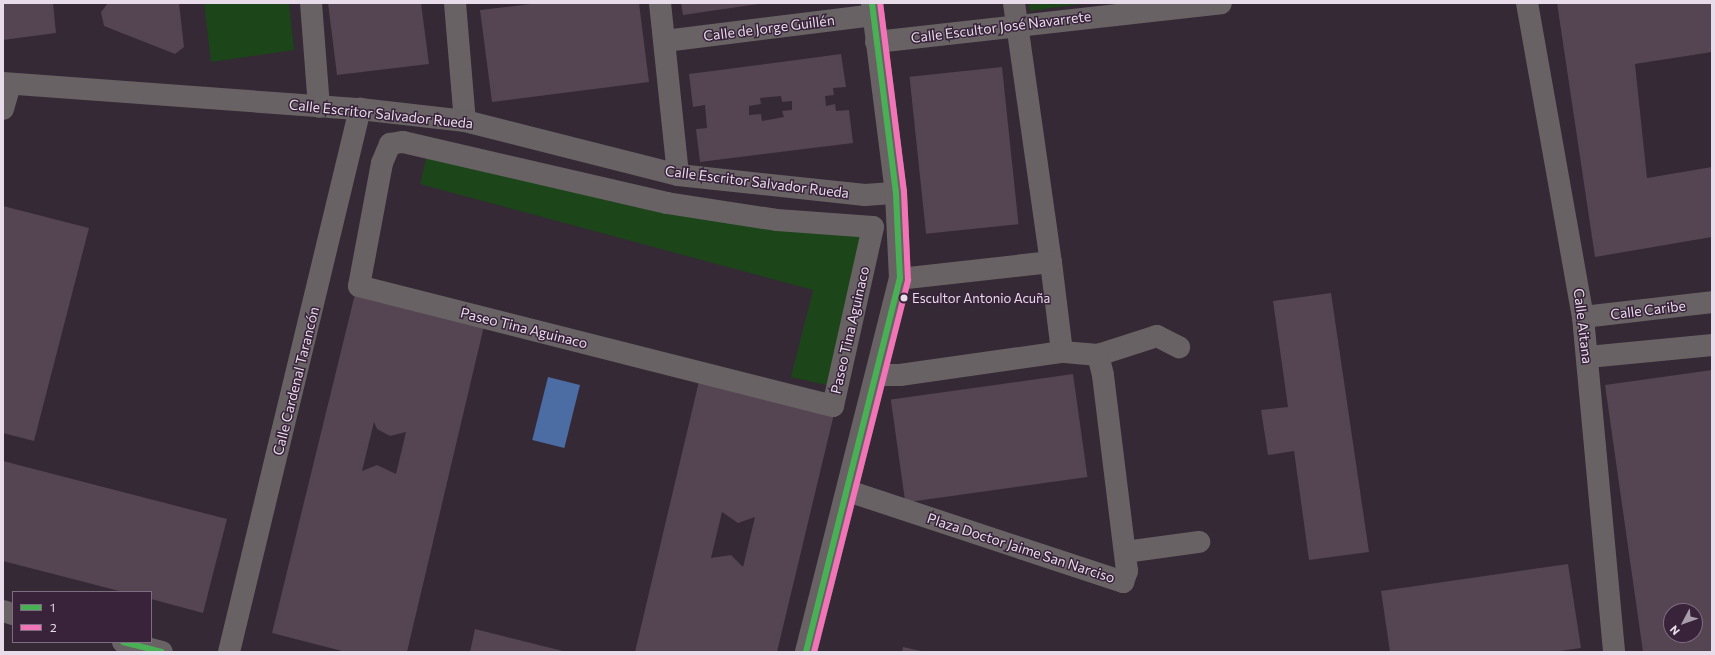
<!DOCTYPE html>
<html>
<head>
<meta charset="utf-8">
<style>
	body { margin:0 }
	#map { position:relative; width:1715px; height:655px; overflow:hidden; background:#342935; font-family:Commissioner,sans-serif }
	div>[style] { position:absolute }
	.green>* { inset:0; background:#1c451a }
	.water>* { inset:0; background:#4c6da3; transform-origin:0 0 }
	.building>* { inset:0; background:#554451; transform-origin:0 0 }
	.minor>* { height:22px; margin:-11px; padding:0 11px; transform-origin:11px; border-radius:11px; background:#686264 }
	.bus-1>* { height:6px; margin:-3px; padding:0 3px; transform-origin:3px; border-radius:3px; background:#4ab056 }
	.bus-2>* { height:6px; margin:-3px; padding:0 3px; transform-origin:3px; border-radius:3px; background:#f174b6 }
	.dots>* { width:11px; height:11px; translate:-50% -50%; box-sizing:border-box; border:2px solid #38233b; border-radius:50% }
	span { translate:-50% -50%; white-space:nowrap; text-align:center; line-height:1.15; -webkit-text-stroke:3px #38233b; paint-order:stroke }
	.bus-label { font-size:13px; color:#e8dbea }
	.left { translate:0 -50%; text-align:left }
	.street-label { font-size:14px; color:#e8dbea }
	.frame { position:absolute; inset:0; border:4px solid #e8dbea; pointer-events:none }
	.legend { position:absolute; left:12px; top:591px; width:140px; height:52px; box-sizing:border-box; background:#38233b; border:1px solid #7e6d81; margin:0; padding:5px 7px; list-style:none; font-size:12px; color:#e8dbea }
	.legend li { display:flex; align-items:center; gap:8px; height:20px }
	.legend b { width:20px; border:1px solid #7e6d81 }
	.north { position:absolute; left:1663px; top:603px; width:40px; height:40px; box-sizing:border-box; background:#38233b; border:1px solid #7e6d81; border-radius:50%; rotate:229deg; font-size:11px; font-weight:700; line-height:16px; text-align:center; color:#e8dbea }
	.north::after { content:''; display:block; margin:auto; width:14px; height:18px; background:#a99dab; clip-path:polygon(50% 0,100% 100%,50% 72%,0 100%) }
</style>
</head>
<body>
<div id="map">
	<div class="green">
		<div style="clip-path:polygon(204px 3px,289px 3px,294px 50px,211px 62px)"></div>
		<div style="clip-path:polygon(1029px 3px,1088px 3px,1030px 11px)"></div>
		<div style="clip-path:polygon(427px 155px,864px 236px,831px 386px,791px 377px,813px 290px,420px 184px)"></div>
	</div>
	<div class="water">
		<div style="left:548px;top:377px;width:33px;height:65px;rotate:14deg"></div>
	</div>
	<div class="building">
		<div style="clip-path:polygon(3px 3px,53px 3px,56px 33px,3px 40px)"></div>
		<div style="clip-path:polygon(108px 3px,179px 3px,184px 47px,175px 54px,104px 26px,101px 12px)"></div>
		<div style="clip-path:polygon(328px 3px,421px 3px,429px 64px,337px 75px)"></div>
		<div style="clip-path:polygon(539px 3px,639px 3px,649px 82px,492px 102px,480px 10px)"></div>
		<div style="clip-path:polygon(681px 3px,758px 3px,758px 4px,683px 15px)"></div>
		<div style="clip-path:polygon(1557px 3px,1712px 3px,1712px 52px,1635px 64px,1647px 178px,1712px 167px,1712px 237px,1595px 257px)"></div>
		<div style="clip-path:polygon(evenodd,841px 54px,846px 87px,833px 88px,834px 95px,825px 96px,826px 106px,835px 104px,836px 111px,849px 110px,853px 143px,700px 162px,696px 129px,707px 128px,705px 105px,693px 107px,689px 74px,841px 54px,781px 96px,782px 102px,792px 101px,792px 110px,782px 111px,784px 117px,762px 121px,761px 114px,749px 115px,749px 106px,761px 104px,760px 98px,781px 96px)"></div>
		<div style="left:1002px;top:67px;width:158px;height:93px;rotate:84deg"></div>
		<div style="clip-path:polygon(3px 206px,89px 228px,34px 441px,3px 433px)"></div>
		<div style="clip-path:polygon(1331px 293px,1369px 552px,1309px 560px,1294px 451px,1268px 455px,1261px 410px,1288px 407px,1273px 301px)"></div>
		<div style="clip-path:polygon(evenodd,355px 294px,484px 326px,407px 652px,346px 652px,272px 633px,355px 294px,374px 422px,377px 429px,390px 436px,406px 432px,396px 474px,377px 465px,362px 471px,374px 422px)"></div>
		<div style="clip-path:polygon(evenodd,1712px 370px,1712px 652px,1643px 652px,1605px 385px,1712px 370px,1671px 611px,1695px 611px,1695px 635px,1671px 635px,1671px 611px)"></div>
		<div style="left:1073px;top:374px;width:104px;height:184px;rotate:82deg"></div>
		<div style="clip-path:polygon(evenodd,699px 381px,834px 414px,777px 652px,635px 652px,699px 381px,722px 512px,738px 523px,755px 517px,743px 567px,731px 555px,711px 558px,722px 512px)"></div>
		<div style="clip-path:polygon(3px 461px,227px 519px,203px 613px,151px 599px,151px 592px,123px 592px,3px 561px)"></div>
		<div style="clip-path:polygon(1568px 564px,1581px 648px,1554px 652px,1390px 652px,1381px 591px)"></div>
		<div style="clip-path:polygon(475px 629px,563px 651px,563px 652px,470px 652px)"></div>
		<div style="clip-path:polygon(903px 647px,921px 651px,921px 652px,902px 652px)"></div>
	</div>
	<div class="minor">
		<div style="left:311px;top:3px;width:104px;rotate:85.6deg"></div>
		<div style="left:455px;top:3px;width:118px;rotate:85.2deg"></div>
		<div style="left:660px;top:3px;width:173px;rotate:84deg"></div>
		<div style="left:1014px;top:3px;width:262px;rotate:81.9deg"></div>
		<div style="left:1527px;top:3px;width:319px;rotate:79.9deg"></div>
		<div style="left:1583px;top:317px;width:336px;rotate:84.7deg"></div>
		<div style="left:665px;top:41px;width:210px;rotate:-7.1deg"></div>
		<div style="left:876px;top:42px;width:347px;rotate:-6.4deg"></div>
		<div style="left:3px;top:83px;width:358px;rotate:4.2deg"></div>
		<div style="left:360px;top:109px;width:106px;rotate:6.5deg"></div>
		<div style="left:465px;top:121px;width:220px;rotate:14.2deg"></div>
		<div style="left:678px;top:175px;width:188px;rotate:6.1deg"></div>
		<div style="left:865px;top:195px;width:31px;rotate:-4deg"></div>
		<div style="left:3px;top:109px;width:26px;rotate:-74deg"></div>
		<div style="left:403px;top:142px;width:271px;rotate:13deg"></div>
		<div style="left:667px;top:203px;width:111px;rotate:8.8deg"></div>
		<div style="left:777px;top:220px;width:96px;rotate:4.2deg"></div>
		<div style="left:873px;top:227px;width:183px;rotate:102.6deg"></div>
		<div style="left:833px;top:406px;width:489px;rotate:-165.8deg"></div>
		<div style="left:359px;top:286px;width:125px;rotate:-79.4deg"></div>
		<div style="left:382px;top:163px;width:21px;rotate:-67deg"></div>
		<div style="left:390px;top:144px;width:13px;rotate:-9deg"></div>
		<div style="left:1583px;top:317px;width:130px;rotate:-6.6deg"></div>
		<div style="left:1098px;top:355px;width:62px;rotate:-17.9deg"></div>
		<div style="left:1157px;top:336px;width:25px;rotate:27deg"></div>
		<div style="left:1588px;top:357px;width:125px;rotate:-5.5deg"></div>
		<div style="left:877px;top:375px;width:23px"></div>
		<div style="left:900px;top:375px;width:164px;rotate:-8.1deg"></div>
		<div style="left:1062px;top:352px;width:91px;rotate:-97deg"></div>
		<div style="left:1051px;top:262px;width:152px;rotate:173.6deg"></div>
		<div style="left:848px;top:491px;width:290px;rotate:18.3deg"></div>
		<div style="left:1123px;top:582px;width:12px;rotate:-70deg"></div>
		<div style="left:1127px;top:571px;width:197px;rotate:-97deg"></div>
		<div style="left:1103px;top:375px;width:21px;rotate:-104deg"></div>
		<div style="left:1098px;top:355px;width:36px;rotate:-175deg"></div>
		<div style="left:1125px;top:552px;width:75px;rotate:-7.7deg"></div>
		<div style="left:3px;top:611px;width:10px;rotate:17deg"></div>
		<div style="left:123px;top:642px;width:40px;rotate:14.4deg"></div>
		<div style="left:229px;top:652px;width:559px;rotate:-76.44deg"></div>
		<div style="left:806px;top:652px;width:385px;rotate:-75.9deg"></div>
		<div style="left:900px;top:279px;width:86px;rotate:-92.7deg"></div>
		<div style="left:896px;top:193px;width:192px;rotate:-97.2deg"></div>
	</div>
	<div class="bus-1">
		<div style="left:123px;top:642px;width:40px;rotate:14.4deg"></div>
		<div style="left:806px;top:652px;width:385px;rotate:-75.9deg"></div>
		<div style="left:900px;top:279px;width:86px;rotate:-92.7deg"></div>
		<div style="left:896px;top:193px;width:192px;rotate:-97.2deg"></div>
	</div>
	<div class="bus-2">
		<div style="left:814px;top:652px;width:384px;rotate:-75.8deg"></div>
		<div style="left:908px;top:280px;width:88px;rotate:-92.6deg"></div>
		<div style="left:904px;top:192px;width:191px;rotate:-97.2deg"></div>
	</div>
	<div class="dots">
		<div style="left:904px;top:298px;background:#e8dbea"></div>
	</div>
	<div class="bus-label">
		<span class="left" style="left:912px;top:298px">Escultor Antonio Acuña</span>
	</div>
	<div class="street-label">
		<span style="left:1001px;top:27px;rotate:-7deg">Calle Escultor José Navarrete</span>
		<span style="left:769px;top:28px;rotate:-7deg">Calle de Jorge Guillén</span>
		<span style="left:381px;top:114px;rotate:6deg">Calle Escritor Salvador Rueda</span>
		<span style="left:757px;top:182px;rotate:7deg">Calle Escritor Salvador Rueda</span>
		<span style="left:1648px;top:310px;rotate:-7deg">Calle Caribe</span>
		<span style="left:1583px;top:326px;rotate:83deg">Calle Aitana</span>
		<span style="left:524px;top:328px;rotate:14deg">Paseo Tina Aguinaco</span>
		<span style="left:850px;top:330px;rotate:-77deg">Paseo Tina Aguinaco</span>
		<span style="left:296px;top:381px;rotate:-76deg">Calle Cardenal Tarancón</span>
		<span style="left:1021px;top:548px;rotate:18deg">Plaza Doctor Jaime San Narciso</span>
	</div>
	<div class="frame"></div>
	<ul class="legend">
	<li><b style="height:5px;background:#4ab056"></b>1</li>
	<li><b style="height:5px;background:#f174b6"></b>2</li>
	</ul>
	<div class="north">N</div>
</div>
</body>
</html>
